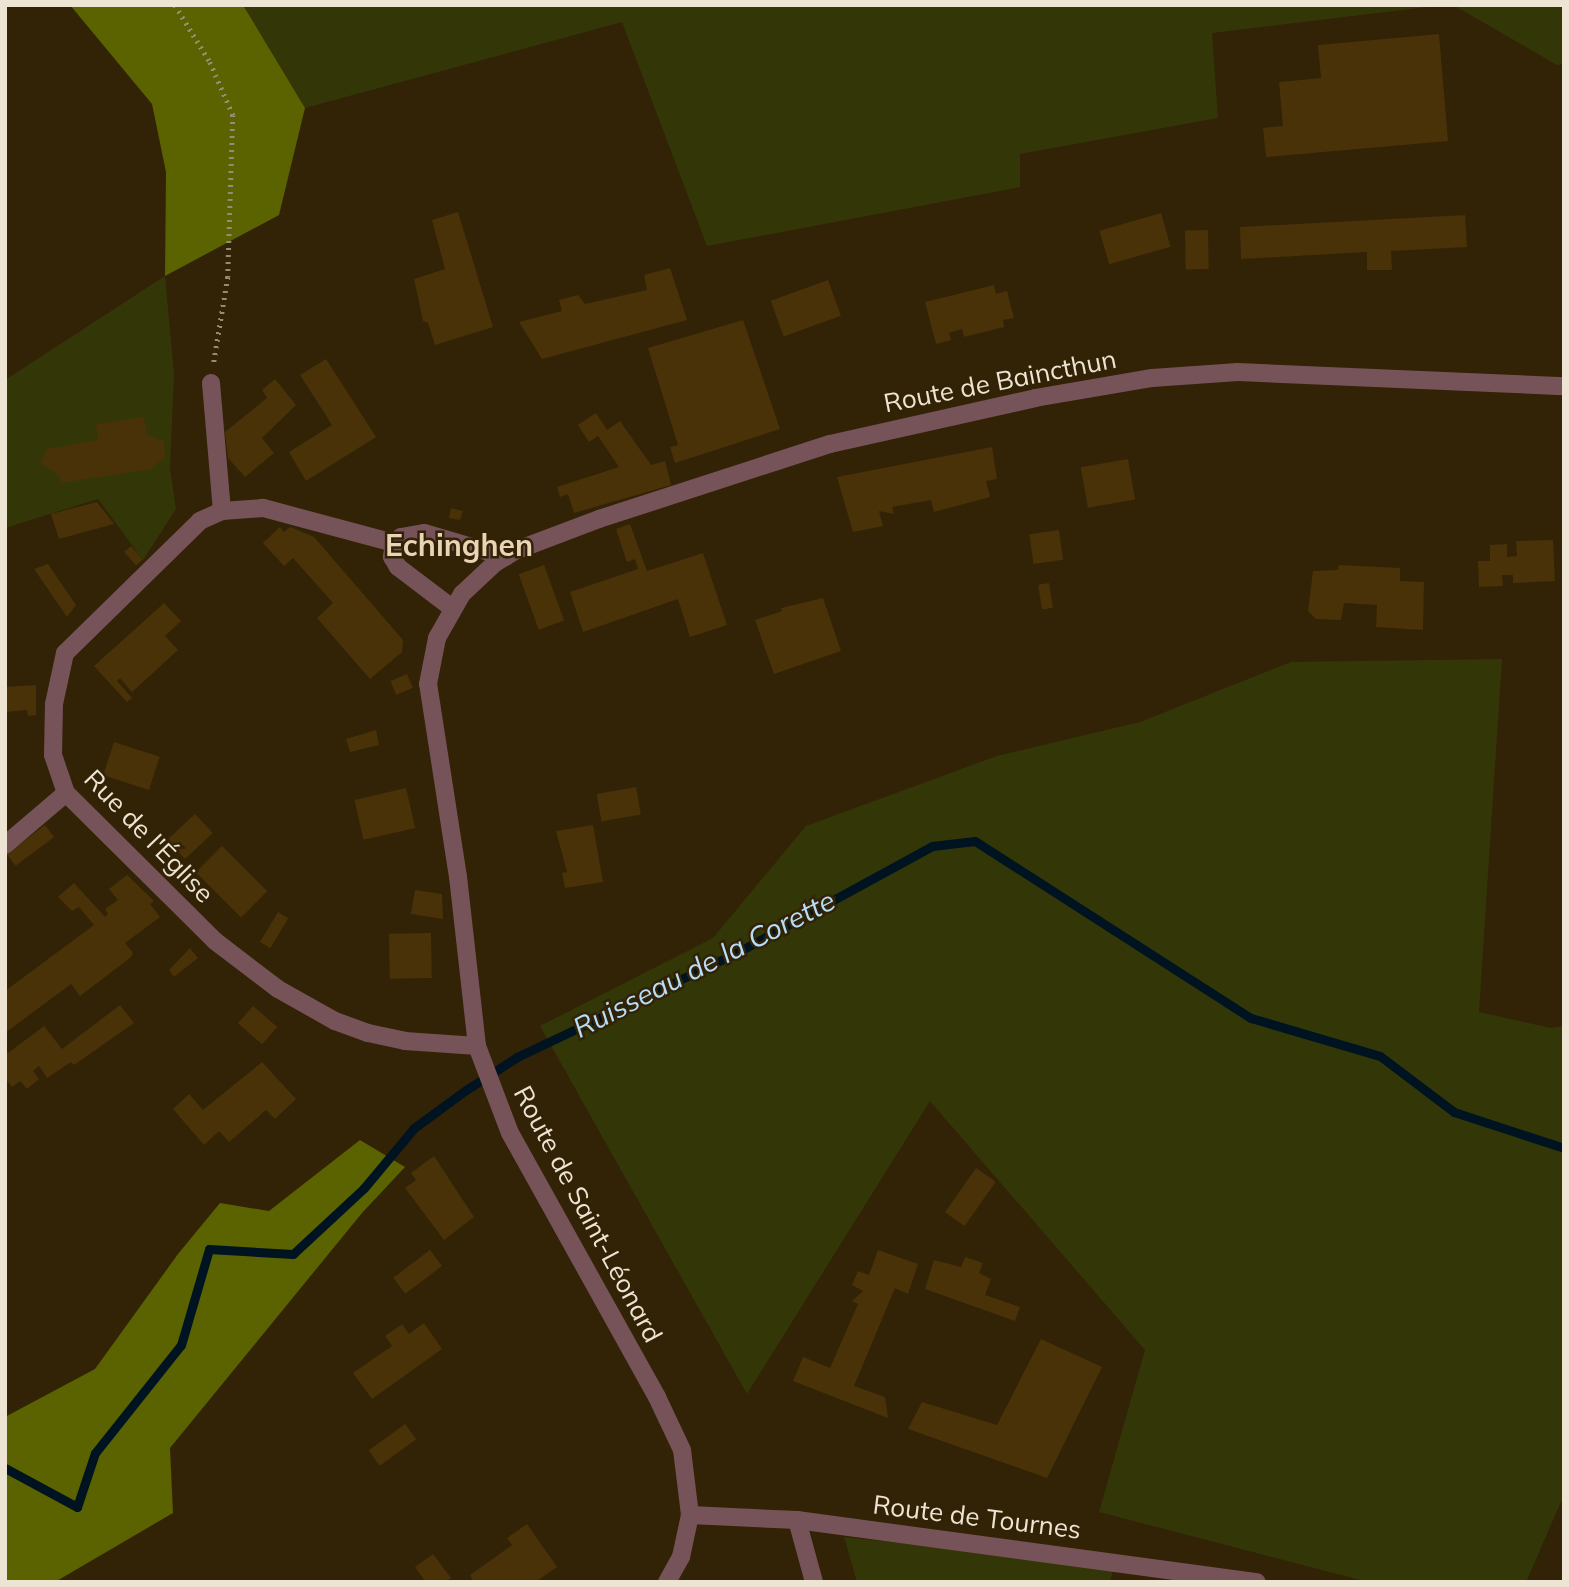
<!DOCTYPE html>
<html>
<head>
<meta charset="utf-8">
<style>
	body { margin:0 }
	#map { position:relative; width:1569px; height:1587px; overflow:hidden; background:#322206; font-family:Mulish,sans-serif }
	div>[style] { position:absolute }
	.green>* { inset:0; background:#333707 }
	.forest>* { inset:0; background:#5b6200 }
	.stream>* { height:9px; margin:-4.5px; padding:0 4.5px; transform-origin:4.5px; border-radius:4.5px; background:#001321 }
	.building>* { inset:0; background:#493207; transform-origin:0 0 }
	.path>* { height:4.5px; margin-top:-2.25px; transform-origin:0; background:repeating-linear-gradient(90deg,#978b75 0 2px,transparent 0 7px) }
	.service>* { height:18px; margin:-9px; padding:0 9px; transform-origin:9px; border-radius:9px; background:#765358 }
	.minor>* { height:18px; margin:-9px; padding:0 9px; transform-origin:9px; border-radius:9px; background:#765358 }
	.tertiary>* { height:18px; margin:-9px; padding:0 9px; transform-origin:9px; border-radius:9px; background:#765358 }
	span { translate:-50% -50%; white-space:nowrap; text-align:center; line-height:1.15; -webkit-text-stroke:5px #322206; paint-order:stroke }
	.street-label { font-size:26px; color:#eee4d4 }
	.water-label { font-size:28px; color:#b6def8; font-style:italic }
	.quarter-label { font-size:30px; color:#e9d4b5; font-weight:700 }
	.frame { position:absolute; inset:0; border:7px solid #eee4d4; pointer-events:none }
</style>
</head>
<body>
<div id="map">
	<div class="green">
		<div style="clip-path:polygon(243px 5px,1444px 5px,1212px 33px,1218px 118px,1020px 154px,1020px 187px,707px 246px,622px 22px,305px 108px)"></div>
		<div style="clip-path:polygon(1453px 5px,1564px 5px,1564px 64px,1557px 65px)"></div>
		<div style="clip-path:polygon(165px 276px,174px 374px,170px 469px,176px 509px,143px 560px,98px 499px,5px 528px,5px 380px)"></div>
		<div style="clip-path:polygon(1502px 659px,1479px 1012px,1551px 1028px,1564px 1026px,1564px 1495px,1526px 1582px,1368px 1582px,1099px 1512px,1145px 1350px,930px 1101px,747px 1394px,540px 1026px,713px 938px,806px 826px,997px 756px,1140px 722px,1291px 662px)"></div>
		<div style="clip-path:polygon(844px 1537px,1114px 1566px,1110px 1582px,857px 1582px)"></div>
	</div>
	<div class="forest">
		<div style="clip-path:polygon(70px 5px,243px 5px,305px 108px,279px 215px,165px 276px,166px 172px,152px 104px)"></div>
		<div style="clip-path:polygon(360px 1140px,405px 1167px,362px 1213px,170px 1448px,173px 1513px,55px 1582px,5px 1582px,5px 1417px,95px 1369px,178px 1254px,220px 1203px,269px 1211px)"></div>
	</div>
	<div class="stream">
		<div style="left:5px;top:1468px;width:82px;rotate:28.4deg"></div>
		<div style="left:77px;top:1507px;width:57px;rotate:-71.6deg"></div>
		<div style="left:95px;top:1453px;width:138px;rotate:-51.5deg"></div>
		<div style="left:181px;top:1345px;width:100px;rotate:-73.7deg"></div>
		<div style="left:209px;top:1249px;width:84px;rotate:3.4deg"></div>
		<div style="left:293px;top:1254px;width:97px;rotate:-42.9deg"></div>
		<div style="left:364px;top:1188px;width:78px;rotate:-50.2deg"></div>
		<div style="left:414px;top:1128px;width:64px;rotate:-36.2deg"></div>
		<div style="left:466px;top:1090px;width:61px;rotate:-32.9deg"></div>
		<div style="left:517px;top:1057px;width:242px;rotate:-25.4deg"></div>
		<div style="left:736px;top:953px;width:223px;rotate:-28.6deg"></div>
		<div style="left:932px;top:846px;width:43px;rotate:-6.6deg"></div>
		<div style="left:975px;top:841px;width:328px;rotate:32.7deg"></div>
		<div style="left:1251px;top:1018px;width:134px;rotate:16.4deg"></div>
		<div style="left:1380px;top:1056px;width:93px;rotate:37.1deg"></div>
		<div style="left:1454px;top:1112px;width:116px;rotate:18.1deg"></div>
	</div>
	<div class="building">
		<div style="clip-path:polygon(1439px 34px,1448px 141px,1266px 157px,1263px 128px,1283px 126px,1279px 82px,1321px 78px,1318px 45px)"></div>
		<div style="clip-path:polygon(458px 212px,493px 327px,435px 345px,428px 323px,423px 321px,414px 279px,445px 269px,432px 220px)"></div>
		<div style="left:1161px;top:213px;width:35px;height:64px;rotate:74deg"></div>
		<div style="clip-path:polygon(1465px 215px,1467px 247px,1391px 251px,1392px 270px,1367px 270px,1367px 252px,1241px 259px,1240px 227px)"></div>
		<div style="left:1208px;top:230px;width:39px;height:23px;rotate:89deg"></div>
		<div style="clip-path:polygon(670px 268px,687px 320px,542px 359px,519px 322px,562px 311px,559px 300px,578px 295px,585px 304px,647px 290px,644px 275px)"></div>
		<div style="left:828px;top:280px;width:38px;height:61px;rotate:70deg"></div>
		<div style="clip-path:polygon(994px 285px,996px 294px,1007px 291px,1014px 318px,1003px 320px,1004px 327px,964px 337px,962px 329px,949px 333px,951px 340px,936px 344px,925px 302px)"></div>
		<div style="clip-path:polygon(743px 320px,780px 429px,675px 463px,670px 447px,678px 445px,648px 348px)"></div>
		<div style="clip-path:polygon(326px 359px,376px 437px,306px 481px,289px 452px,332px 425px,300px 375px)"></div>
		<div style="clip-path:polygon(275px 379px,296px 405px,262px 438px,274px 453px,245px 477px,228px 458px,225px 432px,267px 398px,262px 390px)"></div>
		<div style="clip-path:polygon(596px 413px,607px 430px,620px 421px,651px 465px,665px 461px,671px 485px,574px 513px,568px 494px,560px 497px,557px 487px,619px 467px,598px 436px,589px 442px,578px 425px)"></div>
		<div style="clip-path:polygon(144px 417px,147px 435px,164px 441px,165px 457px,151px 469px,61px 483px,59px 475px,41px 463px,47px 449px,98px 440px,96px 424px)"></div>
		<div style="clip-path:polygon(992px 447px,997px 479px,986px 481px,990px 497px,934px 512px,931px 500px,892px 507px,894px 514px,879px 511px,883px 526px,853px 532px,837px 477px)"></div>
		<div style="left:1128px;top:459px;width:41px;height:48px;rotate:80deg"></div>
		<div style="clip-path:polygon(97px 502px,114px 524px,59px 539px,51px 514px)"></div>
		<div style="clip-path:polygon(451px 508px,463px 511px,460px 520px,449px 518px)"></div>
		<div style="clip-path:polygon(630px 524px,647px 571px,703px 553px,727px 625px,690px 637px,678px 599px,583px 632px,570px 592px,638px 569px,635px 559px,627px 562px,616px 529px)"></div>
		<div style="clip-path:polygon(280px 527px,284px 532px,290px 527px,314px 537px,403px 640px,402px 652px,370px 679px,317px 618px,333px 603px,293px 558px,284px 566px,263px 543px)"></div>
		<div style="left:1059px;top:530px;width:30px;height:30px;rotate:82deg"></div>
		<div style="clip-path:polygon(1553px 540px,1555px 581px,1513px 583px,1513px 575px,1502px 575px,1503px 586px,1479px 587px,1478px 561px,1490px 561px,1490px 545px,1507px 544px,1507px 557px,1517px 556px,1516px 541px)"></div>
		<div style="left:131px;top:546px;width:18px;height:9px;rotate:49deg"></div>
		<div style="clip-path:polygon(48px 564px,76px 605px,67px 617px,34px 569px)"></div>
		<div style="left:544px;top:565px;width:59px;height:27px;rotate:70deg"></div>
		<div style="clip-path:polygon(1339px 565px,1400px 568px,1400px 581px,1424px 582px,1423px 630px,1376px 627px,1377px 605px,1344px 603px,1341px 620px,1316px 619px,1308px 611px,1313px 571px,1338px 570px)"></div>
		<div style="left:1049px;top:583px;width:25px;height:11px;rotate:81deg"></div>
		<div style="clip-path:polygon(823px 598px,841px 651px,774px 674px,755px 620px,782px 611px,781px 608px)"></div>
		<div style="clip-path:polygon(164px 603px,181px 621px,165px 636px,178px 650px,132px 692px,120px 678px,117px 681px,132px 698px,127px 702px,94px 666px)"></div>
		<div style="left:407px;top:674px;width:15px;height:18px;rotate:67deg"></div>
		<div style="clip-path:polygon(36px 685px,36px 715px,28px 716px,27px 710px,5px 712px,5px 687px)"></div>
		<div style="clip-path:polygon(376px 730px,379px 745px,350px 752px,346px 739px)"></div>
		<div style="left:114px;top:742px;width:48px;height:35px;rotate:18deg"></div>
		<div style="left:636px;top:787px;width:28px;height:40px;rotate:80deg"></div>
		<div style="left:406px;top:788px;width:41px;height:53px;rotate:77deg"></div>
		<div style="left:195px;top:814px;width:26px;height:38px;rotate:47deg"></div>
		<div style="left:45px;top:825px;width:15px;height:48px;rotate:53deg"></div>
		<div style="clip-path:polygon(593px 825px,603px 882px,565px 888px,562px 873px,567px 872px,556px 831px)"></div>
		<div style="left:222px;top:846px;width:64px;height:37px;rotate:45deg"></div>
		<div style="clip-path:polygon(127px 875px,154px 901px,150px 904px,160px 917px,125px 943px,133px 953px,130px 958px,80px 996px,71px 984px,5px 1033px,5px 991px,94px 925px,79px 907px,72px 911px,58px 897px,74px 883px,105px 917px,108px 914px,105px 909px,118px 900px,109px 889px)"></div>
		<div style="clip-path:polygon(415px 890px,442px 894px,443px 919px,411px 914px)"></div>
		<div style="left:278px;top:912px;width:12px;height:35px;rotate:31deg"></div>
		<div style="left:431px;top:933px;width:45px;height:42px;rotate:89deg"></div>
		<div style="clip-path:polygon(190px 948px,198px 958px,174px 977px,169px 970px)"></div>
		<div style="clip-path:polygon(120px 1005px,134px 1023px,74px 1065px,71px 1062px,47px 1078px,39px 1066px,33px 1071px,39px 1079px,27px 1089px,20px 1081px,12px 1087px,5px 1078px,5px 1049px,8px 1053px,44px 1026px,62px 1049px)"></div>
		<div style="left:253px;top:1006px;width:32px;height:23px;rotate:41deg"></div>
		<div style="clip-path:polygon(262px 1062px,296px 1099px,275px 1119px,266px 1110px,229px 1142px,219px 1131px,204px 1145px,173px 1109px,189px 1094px,203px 1110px)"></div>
		<div style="clip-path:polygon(434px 1156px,474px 1217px,444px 1240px,405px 1188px,416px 1180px,411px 1173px)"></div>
		<div style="left:976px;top:1168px;width:24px;height:54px;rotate:35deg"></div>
		<div style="left:430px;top:1250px;width:20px;height:46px;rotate:53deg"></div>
		<div style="clip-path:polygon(878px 1250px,918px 1264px,908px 1294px,895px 1288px,854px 1386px,885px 1397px,888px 1418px,793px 1381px,803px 1357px,830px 1368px,858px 1304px,852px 1301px,863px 1291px,852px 1285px,858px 1271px,869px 1275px)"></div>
		<div style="clip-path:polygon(965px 1257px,983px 1263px,979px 1273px,991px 1279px,985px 1295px,1020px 1307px,1015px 1321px,925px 1289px,934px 1260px,961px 1267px)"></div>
		<div style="clip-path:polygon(424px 1323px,442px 1349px,372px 1399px,353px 1373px,392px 1346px,385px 1336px,402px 1324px,409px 1334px)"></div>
		<div style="clip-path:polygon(1041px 1339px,1102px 1367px,1047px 1478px,908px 1429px,922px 1402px,997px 1425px)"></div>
		<div style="left:405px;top:1424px;width:19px;height:45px;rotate:54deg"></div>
		<div style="clip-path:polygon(527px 1524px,557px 1567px,535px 1582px,474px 1582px,470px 1575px,512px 1545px,507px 1538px)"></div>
		<div style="clip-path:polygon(433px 1554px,451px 1578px,445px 1582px,426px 1582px,415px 1567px)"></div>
	</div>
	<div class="path">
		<div style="left:175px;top:5px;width:67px;rotate:58.4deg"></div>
		<div style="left:210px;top:62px;width:58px;rotate:66.5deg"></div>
		<div style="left:233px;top:115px;width:162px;rotate:91.8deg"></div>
		<div style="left:228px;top:277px;width:86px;rotate:99.4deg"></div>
	</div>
	<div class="service">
		<div style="left:797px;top:1520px;width:64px;rotate:74.7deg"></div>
	</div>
	<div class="minor">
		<div style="left:211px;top:383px;width:128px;rotate:85.1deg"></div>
		<div style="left:394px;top:543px;width:136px;rotate:-165deg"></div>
		<div style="left:263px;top:508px;width:41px;rotate:175.8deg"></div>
		<div style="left:222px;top:511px;width:24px;rotate:156deg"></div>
		<div style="left:200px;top:521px;width:189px;rotate:135.6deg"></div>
		<div style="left:65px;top:653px;width:52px;rotate:102.2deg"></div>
		<div style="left:54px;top:704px;width:51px;rotate:91.1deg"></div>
		<div style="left:53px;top:755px;width:40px;rotate:71.1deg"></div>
		<div style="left:66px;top:793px;width:210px;rotate:44.8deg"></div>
		<div style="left:215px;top:941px;width:79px;rotate:37.3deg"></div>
		<div style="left:278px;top:989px;width:65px;rotate:29.3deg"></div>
		<div style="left:335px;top:1021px;width:35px;rotate:20deg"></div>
		<div style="left:368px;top:1033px;width:38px;rotate:12deg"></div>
		<div style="left:405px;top:1041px;width:72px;rotate:4deg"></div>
		<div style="left:452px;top:608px;width:68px;rotate:-142.8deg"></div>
		<div style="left:398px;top:567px;width:12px;rotate:-121deg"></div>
		<div style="left:392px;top:557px;width:14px;rotate:-82deg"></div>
		<div style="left:394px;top:543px;width:9px;rotate:-41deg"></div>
		<div style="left:401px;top:537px;width:23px;rotate:-10deg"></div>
		<div style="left:424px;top:533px;width:85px;rotate:16.3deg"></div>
		<div style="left:5px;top:845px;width:80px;rotate:-40.4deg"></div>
		<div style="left:690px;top:1515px;width:107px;rotate:2.7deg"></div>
		<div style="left:797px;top:1520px;width:464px;rotate:7.7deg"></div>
	</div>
	<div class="tertiary">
		<div style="left:667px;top:1582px;width:29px;rotate:-61deg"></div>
		<div style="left:681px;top:1557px;width:43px;rotate:-77.9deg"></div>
		<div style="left:690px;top:1515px;width:65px;rotate:-97deg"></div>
		<div style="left:682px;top:1450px;width:59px;rotate:-115.3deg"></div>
		<div style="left:657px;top:1397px;width:302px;rotate:-119.1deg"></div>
		<div style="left:510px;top:1133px;width:93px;rotate:-110.8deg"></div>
		<div style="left:477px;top:1046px;width:170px;rotate:-96.4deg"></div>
		<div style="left:458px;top:877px;width:195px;rotate:-98.8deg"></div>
		<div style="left:428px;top:684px;width:47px;rotate:-78.9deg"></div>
		<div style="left:437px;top:638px;width:51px;rotate:-60.4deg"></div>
		<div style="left:462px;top:594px;width:45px;rotate:-43.2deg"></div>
		<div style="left:495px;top:563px;width:26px;rotate:-31deg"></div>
		<div style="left:517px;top:550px;width:88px;rotate:-20.7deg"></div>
		<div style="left:599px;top:519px;width:243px;rotate:-18deg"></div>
		<div style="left:830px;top:444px;width:210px;rotate:-12.6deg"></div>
		<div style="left:1035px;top:398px;width:119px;rotate:-9.7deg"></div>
		<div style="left:1152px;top:378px;width:86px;rotate:-4deg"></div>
		<div style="left:1238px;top:372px;width:326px;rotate:2.5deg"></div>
	</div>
	<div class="street-label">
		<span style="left:1000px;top:381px;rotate:-11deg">Route de Baincthun</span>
		<span style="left:149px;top:836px;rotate:46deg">Rue de l'Église</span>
		<span style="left:588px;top:1214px;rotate:62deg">Route de Saint-Léonard</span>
		<span style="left:977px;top:1517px;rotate:7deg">Route de Tournes</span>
	</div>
	<div class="water-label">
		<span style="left:704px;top:964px;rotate:-27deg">Ruisseau de la Corette</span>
	</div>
	<div class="quarter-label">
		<span style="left:459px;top:545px">Echinghen</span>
	</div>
	<div class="frame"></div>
</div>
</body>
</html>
